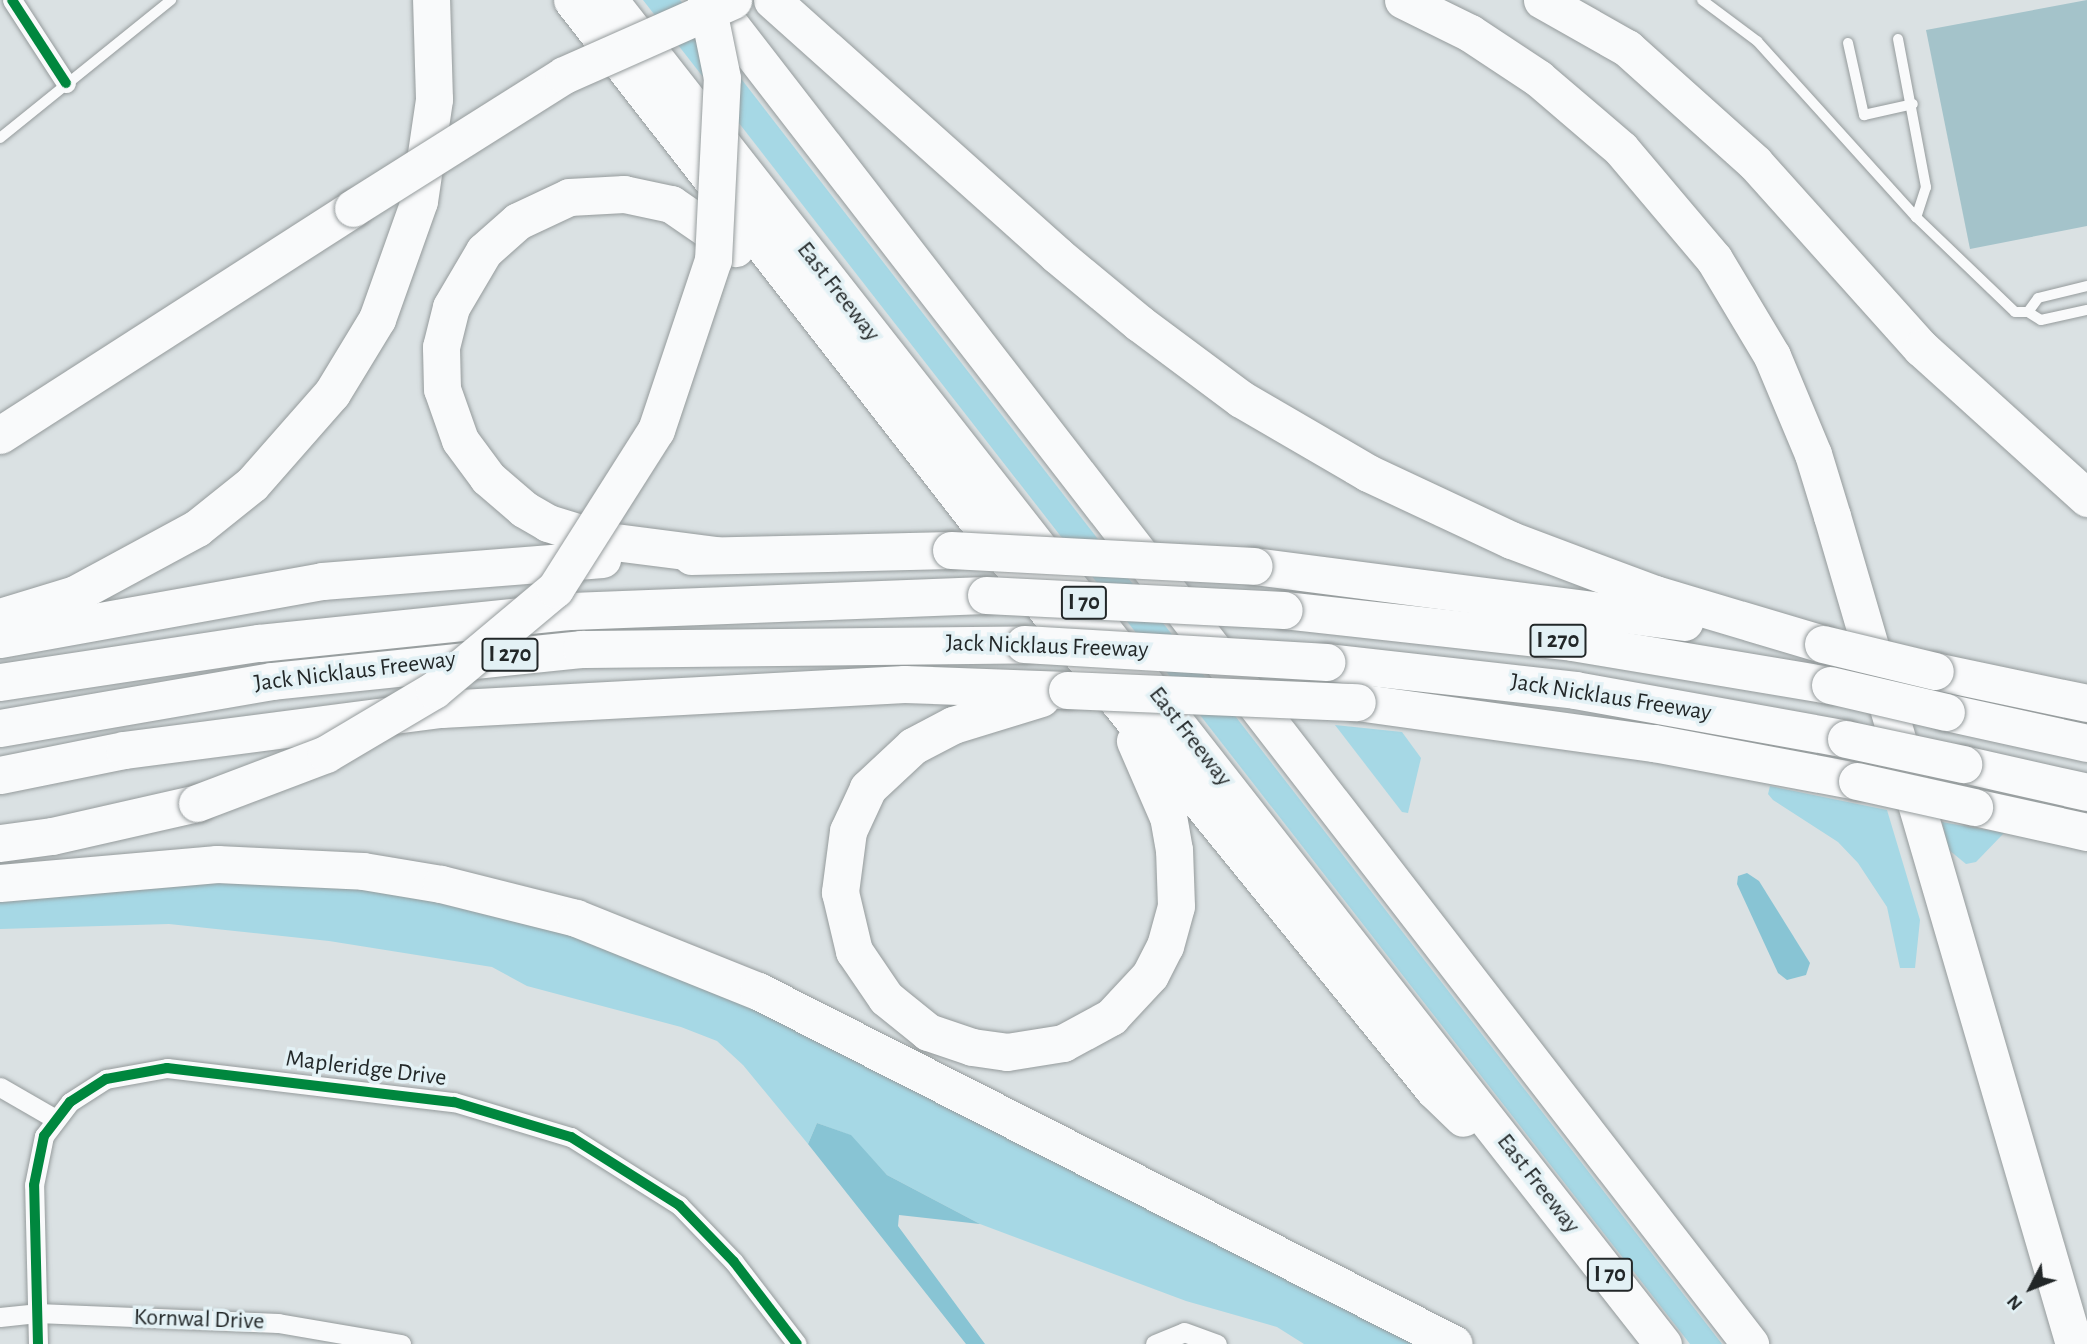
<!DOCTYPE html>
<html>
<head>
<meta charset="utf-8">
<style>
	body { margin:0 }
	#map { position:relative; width:2087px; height:1344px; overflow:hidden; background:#dae1e3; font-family:"Alegreya Sans",sans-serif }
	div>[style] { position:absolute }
	.green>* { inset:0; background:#a6d8e5 }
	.forest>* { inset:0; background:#88c4d4 }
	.building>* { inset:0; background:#a4c3ca }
	.roads { filter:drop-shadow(0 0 2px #959b9c) drop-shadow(0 0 2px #959b9c) }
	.lane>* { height:10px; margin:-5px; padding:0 5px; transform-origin:5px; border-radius:5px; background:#f9fafb }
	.street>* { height:19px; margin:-9.5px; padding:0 9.5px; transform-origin:9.5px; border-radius:9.5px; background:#f9fafb }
	.highway>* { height:37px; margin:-18.5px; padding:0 18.5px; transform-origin:18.5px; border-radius:18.5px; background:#f9fafb }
	.bridges { filter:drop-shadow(0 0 2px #959b9c) drop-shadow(0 0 2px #959b9c) }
	.highway-bridge>* { height:37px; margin:-18.5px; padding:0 18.5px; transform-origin:18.5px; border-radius:18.5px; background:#f9fafb }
	.cycleway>* { height:10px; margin:-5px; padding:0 5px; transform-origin:5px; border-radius:5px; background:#00873e }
	span { translate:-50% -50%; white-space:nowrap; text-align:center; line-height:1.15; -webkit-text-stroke:7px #e3f1f5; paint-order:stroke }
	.shield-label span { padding:2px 5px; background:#e3f1f5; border:2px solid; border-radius:5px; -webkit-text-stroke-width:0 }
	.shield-label { font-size:23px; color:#222728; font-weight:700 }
	.street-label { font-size:24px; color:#222728 }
	.north { position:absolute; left:1996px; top:1253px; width:70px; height:70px; -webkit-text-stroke:5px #e3f1f5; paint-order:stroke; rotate:228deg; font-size:19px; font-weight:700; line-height:28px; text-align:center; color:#222728 }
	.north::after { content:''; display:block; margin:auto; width:24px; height:32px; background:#222728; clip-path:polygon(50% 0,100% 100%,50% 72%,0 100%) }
</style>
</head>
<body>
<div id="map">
	<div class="green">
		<div style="clip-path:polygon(643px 0,680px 0,1722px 1344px,1690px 1344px)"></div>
		<div style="clip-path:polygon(1335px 725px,1402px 732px,1421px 758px,1408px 813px,1402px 812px)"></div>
		<div style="clip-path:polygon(1770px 786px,1887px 810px,1920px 920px,1915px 968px,1900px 968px,1887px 907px,1858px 863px,1838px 842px,1773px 800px,1768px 794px)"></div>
		<div style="clip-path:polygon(1942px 822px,2004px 833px,1976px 862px,1966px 864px,1949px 850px)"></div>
		<div style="clip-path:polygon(112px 878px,403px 884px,675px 967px,1417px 1344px,1304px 1344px,1277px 1327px,1186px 1301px,980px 1224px,887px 1175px,850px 1135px,817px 1123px,808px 1144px,743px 1065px,717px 1041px,681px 1027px,527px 986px,492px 967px,329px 941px,169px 924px,0 929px,0 890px)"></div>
	</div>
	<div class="forest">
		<div style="clip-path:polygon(1747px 873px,1759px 881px,1810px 963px,1806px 975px,1787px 980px,1778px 973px,1737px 884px,1738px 876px)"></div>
		<div style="clip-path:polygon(817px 1123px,851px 1135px,887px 1175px,980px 1224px,899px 1215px,898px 1226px,985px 1344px,966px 1344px,808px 1144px)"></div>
	</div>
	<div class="building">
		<div style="clip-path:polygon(2087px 0,2087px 226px,1970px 249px,1926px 30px)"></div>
	</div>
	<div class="roads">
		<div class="lane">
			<div style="left:1702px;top:0;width:69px;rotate:36.7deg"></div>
			<div style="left:1757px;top:41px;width:237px;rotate:47.9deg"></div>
			<div style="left:1916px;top:217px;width:137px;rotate:43.8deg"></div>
			<div style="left:2015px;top:312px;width:13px"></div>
			<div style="left:2028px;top:312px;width:15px;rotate:32deg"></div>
			<div style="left:2041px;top:320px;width:47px;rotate:-12.3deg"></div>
			<div style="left:1898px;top:39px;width:151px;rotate:79.3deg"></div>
			<div style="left:1926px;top:187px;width:32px;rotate:108deg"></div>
			<div style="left:1848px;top:43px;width:74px;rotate:77.5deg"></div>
			<div style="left:1864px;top:115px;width:50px;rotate:-12.7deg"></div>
			<div style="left:0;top:138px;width:220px;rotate:-38.9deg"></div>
			<div style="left:2028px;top:312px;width:17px;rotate:-54deg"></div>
			<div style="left:2038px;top:298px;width:50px;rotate:-13.8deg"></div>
		</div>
		<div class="street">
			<div style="left:12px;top:0;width:99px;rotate:57deg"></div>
			<div style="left:0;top:1087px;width:62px;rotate:29.9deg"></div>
			<div style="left:0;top:1317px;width:37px;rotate:-6deg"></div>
			<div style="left:37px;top:1313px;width:241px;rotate:2.4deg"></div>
			<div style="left:278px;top:1323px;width:125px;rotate:9.7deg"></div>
			<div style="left:38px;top:1344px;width:159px;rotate:-91.4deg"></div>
			<div style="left:34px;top:1185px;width:50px;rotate:-78.5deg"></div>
			<div style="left:44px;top:1136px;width:43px;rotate:-52.6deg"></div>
			<div style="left:70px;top:1102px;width:43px;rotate:-32.6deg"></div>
			<div style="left:106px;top:1079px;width:62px;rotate:-10.2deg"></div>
			<div style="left:167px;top:1068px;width:289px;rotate:6.8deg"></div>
			<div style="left:454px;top:1102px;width:122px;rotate:16.7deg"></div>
			<div style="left:571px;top:1137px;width:128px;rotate:32.2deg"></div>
			<div style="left:679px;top:1205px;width:79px;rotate:46deg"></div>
			<div style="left:734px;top:1262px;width:103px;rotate:52.5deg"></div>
			<div style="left:1155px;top:1344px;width:31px;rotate:-22deg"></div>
			<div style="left:1184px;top:1332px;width:35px;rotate:20deg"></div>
		</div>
		<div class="highway">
			<div style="left:572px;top:0;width:882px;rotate:52.09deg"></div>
			<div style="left:1114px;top:696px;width:508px;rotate:50.92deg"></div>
			<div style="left:1434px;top:1090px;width:40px;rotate:44deg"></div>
			<div style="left:609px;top:0;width:1708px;rotate:51.9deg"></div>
			<div style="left:711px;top:0;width:1699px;rotate:52.29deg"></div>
			<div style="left:772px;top:0;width:382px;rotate:41.8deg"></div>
			<div style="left:1057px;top:255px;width:107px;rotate:39.7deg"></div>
			<div style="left:1139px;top:323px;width:127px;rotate:36.7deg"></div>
			<div style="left:1241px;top:399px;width:147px;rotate:30.2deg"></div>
			<div style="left:1368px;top:473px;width:158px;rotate:25.1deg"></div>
			<div style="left:1511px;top:540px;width:154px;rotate:20.6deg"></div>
			<div style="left:1655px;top:594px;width:175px;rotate:16.6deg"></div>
			<div style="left:1403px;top:0;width:75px;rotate:26.2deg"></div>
			<div style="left:1470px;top:33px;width:82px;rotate:33.5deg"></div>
			<div style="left:1538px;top:78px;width:109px;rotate:40.5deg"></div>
			<div style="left:1621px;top:149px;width:144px;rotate:49.8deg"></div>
			<div style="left:1714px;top:259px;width:113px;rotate:59.1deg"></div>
			<div style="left:1772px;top:356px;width:106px;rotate:67.3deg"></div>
			<div style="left:1813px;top:454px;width:65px;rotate:73deg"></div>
			<div style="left:1832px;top:516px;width:863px;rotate:73.71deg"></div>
			<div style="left:1542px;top:0;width:98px;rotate:29.5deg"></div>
			<div style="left:1627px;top:48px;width:172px;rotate:41.9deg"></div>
			<div style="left:1755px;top:163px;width:249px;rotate:48.1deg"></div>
			<div style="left:1921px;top:348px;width:224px;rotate:42.1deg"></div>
			<div style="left:0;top:435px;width:420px;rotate:-32.7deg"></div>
			<div style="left:716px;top:555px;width:111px;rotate:-172.7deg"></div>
			<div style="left:606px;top:541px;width:61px;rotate:-162.8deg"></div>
			<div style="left:548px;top:523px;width:28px;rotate:-150deg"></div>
			<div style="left:524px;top:509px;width:48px;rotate:-139.3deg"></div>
			<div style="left:488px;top:478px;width:47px;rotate:-126.4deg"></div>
			<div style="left:460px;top:440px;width:54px;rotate:-109.4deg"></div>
			<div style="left:442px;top:389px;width:42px;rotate:-91.4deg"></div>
			<div style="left:441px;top:347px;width:41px;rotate:-76deg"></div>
			<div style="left:451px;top:307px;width:65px;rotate:-59.5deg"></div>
			<div style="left:484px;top:251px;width:45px;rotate:-41.4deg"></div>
			<div style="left:518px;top:221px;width:56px;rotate:-25.2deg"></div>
			<div style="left:569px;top:197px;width:55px;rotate:-3.1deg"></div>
			<div style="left:624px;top:194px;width:48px;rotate:12deg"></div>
			<div style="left:671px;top:204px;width:78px;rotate:34.5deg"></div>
			<div style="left:691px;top:556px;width:260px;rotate:-1.3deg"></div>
			<div style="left:1254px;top:566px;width:434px;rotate:7.4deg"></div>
			<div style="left:1284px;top:610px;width:290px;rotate:6.3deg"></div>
			<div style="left:1572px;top:642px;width:262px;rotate:9.5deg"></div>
			<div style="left:0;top:617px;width:78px;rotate:-17deg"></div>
			<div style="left:75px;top:594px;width:139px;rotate:-28.4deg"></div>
			<div style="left:197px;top:528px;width:70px;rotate:-38.7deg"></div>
			<div style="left:252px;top:484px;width:121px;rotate:-48.7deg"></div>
			<div style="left:332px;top:393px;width:87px;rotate:-58.7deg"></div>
			<div style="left:377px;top:319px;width:125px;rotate:-70.4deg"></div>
			<div style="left:419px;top:201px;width:103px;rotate:-81.6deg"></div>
			<div style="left:434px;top:99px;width:99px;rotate:-91.7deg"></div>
			<div style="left:0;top:639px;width:327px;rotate:-10.2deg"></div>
			<div style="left:322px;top:581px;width:281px;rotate:-4.5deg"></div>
			<div style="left:1326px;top:662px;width:251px;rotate:6.4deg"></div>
			<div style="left:1575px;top:690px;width:275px;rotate:10.2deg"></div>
			<div style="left:1935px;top:671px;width:155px;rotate:11.9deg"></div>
			<div style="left:0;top:682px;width:262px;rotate:-8.6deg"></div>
			<div style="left:259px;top:643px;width:313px;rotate:-5.9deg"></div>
			<div style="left:570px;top:611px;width:416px;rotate:-2.2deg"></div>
			<div style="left:1041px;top:698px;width:92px;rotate:162.9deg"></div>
			<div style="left:953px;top:725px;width:45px;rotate:152.3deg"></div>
			<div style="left:913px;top:746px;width:62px;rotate:137deg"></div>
			<div style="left:868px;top:788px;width:47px;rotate:114.9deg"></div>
			<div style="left:848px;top:831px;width:62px;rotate:97.5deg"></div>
			<div style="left:840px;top:892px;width:61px;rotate:76.7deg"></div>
			<div style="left:854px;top:951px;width:57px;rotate:55.8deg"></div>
			<div style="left:886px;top:998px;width:54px;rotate:39deg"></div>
			<div style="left:928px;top:1032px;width:46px;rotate:18.8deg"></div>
			<div style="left:972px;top:1047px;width:35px;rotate:8deg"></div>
			<div style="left:1007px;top:1052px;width:57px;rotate:-9.1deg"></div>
			<div style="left:1063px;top:1043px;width:55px;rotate:-28.4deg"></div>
			<div style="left:1111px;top:1017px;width:57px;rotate:-47.1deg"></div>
			<div style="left:1150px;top:975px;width:33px;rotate:-63deg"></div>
			<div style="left:1165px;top:946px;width:41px;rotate:-74.6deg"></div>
			<div style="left:1176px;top:906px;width:56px;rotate:-92deg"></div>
			<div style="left:1174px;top:850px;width:34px;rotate:-100deg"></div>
			<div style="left:1168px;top:817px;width:83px;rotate:-113.5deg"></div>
			<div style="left:1357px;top:702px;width:300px;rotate:7.9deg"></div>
			<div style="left:1654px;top:743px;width:207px;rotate:10.6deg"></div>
			<div style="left:1946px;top:712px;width:144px;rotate:12.4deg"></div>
			<div style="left:0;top:728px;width:276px;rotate:-9.8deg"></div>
			<div style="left:272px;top:681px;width:311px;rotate:-5.9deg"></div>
			<div style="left:581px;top:649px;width:443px;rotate:-0.6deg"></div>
			<div style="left:1963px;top:764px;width:127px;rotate:12.7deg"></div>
			<div style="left:0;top:775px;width:126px;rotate:-11.4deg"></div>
			<div style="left:124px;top:750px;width:320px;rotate:-7.4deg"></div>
			<div style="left:441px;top:709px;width:464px;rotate:-3.1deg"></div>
			<div style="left:904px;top:684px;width:163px;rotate:2.1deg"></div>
			<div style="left:1974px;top:807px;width:116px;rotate:12.5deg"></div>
			<div style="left:0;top:843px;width:52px;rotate:-7.7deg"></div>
			<div style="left:52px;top:836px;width:149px;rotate:-12.8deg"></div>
			<div style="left:0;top:883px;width:218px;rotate:-5deg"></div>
			<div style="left:217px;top:864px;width:146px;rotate:2.7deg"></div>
			<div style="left:363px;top:871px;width:79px;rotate:9.5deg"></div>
			<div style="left:441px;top:884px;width:139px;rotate:14.1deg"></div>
			<div style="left:576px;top:918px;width:196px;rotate:21.9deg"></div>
			<div style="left:758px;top:991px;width:780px;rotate:26.89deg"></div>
		</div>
	</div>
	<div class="bridges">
		<div class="highway-bridge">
			<div style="left:353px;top:208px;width:249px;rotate:-32.2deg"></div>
			<div style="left:564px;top:75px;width:185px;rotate:-23.9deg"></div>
			<div style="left:951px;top:550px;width:303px;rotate:3deg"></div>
			<div style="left:986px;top:595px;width:298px;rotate:2.9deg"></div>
			<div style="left:1024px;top:644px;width:303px;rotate:3.4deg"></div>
			<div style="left:1823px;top:644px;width:115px;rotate:13.6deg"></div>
			<div style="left:1830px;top:685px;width:119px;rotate:13.1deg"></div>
			<div style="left:1067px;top:690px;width:290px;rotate:2.4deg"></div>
			<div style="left:1846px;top:739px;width:120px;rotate:12.1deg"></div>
			<div style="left:1857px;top:781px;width:120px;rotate:12.5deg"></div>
			<div style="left:197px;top:803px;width:138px;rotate:-20.8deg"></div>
			<div style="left:326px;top:754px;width:126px;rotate:-30.7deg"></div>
			<div style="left:434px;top:690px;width:158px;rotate:-39.9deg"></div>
			<div style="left:555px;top:589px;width:188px;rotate:-57.6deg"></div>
			<div style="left:656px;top:430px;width:179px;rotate:-71.5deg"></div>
			<div style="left:713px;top:260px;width:182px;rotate:-87.2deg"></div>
			<div style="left:722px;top:78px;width:80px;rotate:-101.6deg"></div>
		</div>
	</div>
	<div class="cycleway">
		<div style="left:12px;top:0;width:99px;rotate:57deg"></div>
		<div style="left:38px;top:1344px;width:159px;rotate:-91.4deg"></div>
		<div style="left:34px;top:1185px;width:50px;rotate:-78.5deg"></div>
		<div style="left:44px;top:1136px;width:43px;rotate:-52.6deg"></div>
		<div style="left:70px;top:1102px;width:43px;rotate:-32.6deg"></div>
		<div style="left:106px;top:1079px;width:62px;rotate:-10.2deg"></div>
		<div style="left:167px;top:1068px;width:289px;rotate:6.8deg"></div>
		<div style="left:454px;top:1102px;width:122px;rotate:16.7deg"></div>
		<div style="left:571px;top:1137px;width:128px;rotate:32.2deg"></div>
		<div style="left:679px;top:1205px;width:79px;rotate:46deg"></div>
		<div style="left:734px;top:1262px;width:103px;rotate:52.5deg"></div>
	</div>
	<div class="shield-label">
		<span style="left:1084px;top:603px">I 70</span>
		<span style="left:1558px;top:641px">I 270</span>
		<span style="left:510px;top:655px">I 270</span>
		<span style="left:1610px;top:1275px">I 70</span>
	</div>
	<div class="street-label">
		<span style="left:838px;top:292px;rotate:52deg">East Freeway</span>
		<span style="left:1047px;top:647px;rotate:2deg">Jack Nicklaus Freeway</span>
		<span style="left:355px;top:672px;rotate:-7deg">Jack Nicklaus Freeway</span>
		<span style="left:1611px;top:698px;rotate:9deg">Jack Nicklaus Freeway</span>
		<span style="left:1190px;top:737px;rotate:52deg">East Freeway</span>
		<span style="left:366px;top:1069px;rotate:7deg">Mapleridge Drive</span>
		<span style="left:1538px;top:1184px;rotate:52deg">East Freeway</span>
		<span style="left:199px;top:1320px;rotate:2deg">Kornwal Drive</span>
	</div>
	<div class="north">N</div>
</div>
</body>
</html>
